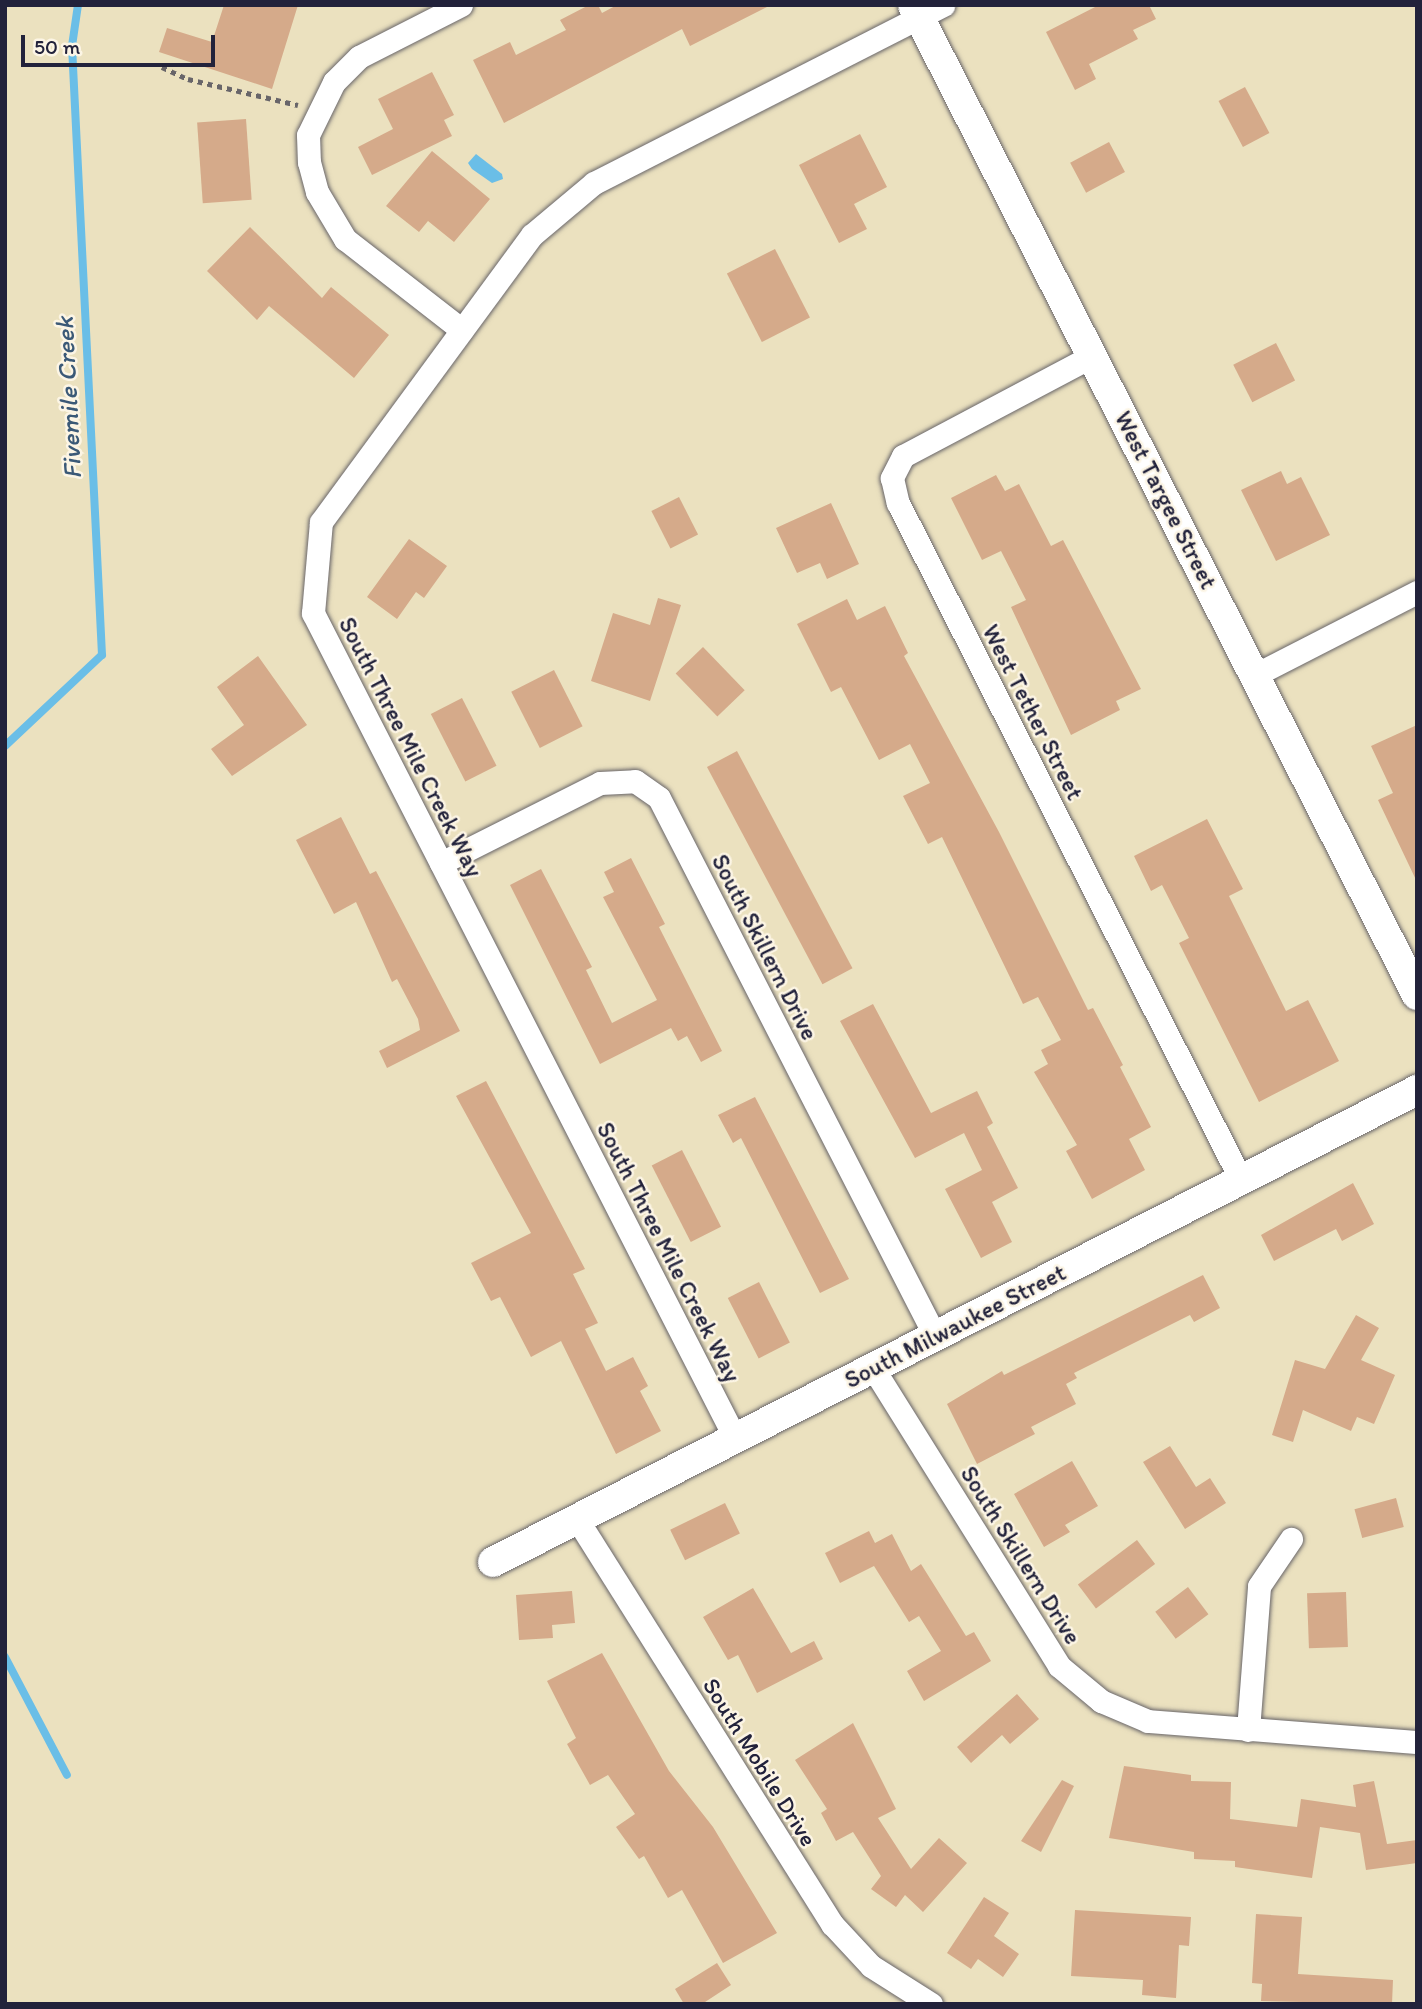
<!DOCTYPE html>
<html>
<head>
<meta charset="utf-8">
<style>
	body { margin:0 }
	#map { position:relative; width:1422px; height:2009px; overflow:hidden; background:#ebe1bf; font-family:Itim,sans-serif }
	div>[style] { position:absolute }
	.water>* { inset:0; background:#6abee7 }
	.stream>* { height:8px; margin:-4px; padding:0 4px; transform-origin:4px; border-radius:4px; background:#6abee7 }
	.building>* { inset:0; background:#d5aa8a; transform-origin:0 0 }
	.path>* { height:4.5px; margin-top:-2.25px; transform-origin:0; background:repeating-linear-gradient(90deg,#686569 0 5px,transparent 0 10px) }
	.roads { filter:drop-shadow(0 0 2px #686569) drop-shadow(0 0 2px #686569) }
	.minor>* { height:23px; margin:-11.5px; padding:0 11.5px; transform-origin:11.5px; border-radius:11.5px; background:#fff }
	.tertiary>* { height:30px; margin:-15px; padding:0 15px; transform-origin:15px; border-radius:15px; background:#fff }
	span { translate:-50% -50%; white-space:nowrap; text-align:center; line-height:1.15; -webkit-text-stroke:5px #fcf5e5; paint-order:stroke }
	.street-label { font-size:24px; color:#22223b }
	.water-label { font-size:26px; color:#3b5977; font-style:italic }
	.frame { position:absolute; inset:0; border:7px solid #22223b; pointer-events:none }
	.scale { position:absolute; left:21px; top:35px; width:194px; height:32px; box-sizing:border-box; border:4px solid #22223b; border-top:0; padding-left:9px; font-size:21px; line-height:24px; white-space:nowrap; color:#22223b; -webkit-text-stroke:5px #fcf5e5; paint-order:stroke }
</style>
</head>
<body>
<div id="map">
	<div class="water">
		<div style="clip-path:polygon(476px 154px,502px 174px,503px 179px,492px 183px,472px 169px,468px 163px)"></div>
	</div>
	<div class="stream">
		<div style="left:5px;top:746px;width:133px;rotate:-43.2deg"></div>
		<div style="left:102px;top:655px;width:610px;rotate:-92.82deg"></div>
		<div style="left:72px;top:46px;width:41px;rotate:-81.7deg"></div>
		<div style="left:5px;top:1657px;width:133px;rotate:62.3deg"></div>
	</div>
	<div class="building">
		<div style="clip-path:polygon(224px 5px,298px 5px,272px 89px,159px 52px,167px 28px,212px 42px)"></div>
		<div style="clip-path:polygon(589px 5px,598px 5px,602px 13px,617px 5px,771px 5px,690px 46px,682px 29px,504px 123px,473px 60px,510px 42px,516px 55px,566px 30px,560px 20px)"></div>
		<div style="clip-path:polygon(1099px 5px,1149px 5px,1156px 19px,1133px 30px,1138px 39px,1089px 64px,1096px 79px,1075px 90px,1046px 32px)"></div>
		<div style="clip-path:polygon(432px 72px,454px 115px,444px 120px,452px 136px,372px 175px,358px 147px,393px 129px,378px 99px)"></div>
		<div style="left:1245px;top:87px;width:52px;height:30px;rotate:62deg"></div>
		<div style="left:246px;top:119px;width:81px;height:49px;rotate:86deg"></div>
		<div style="clip-path:polygon(860px 134px,887px 187px,854px 204px,867px 229px,839px 243px,799px 165px)"></div>
		<div style="left:1109px;top:142px;width:34px;height:44px;rotate:62deg"></div>
		<div style="clip-path:polygon(432px 151px,490px 199px,454px 242px,428px 221px,419px 232px,386px 206px)"></div>
		<div style="clip-path:polygon(250px 227px,322px 298px,331px 287px,389px 335px,354px 378px,269px 306px,257px 320px,207px 271px)"></div>
		<div style="left:775px;top:249px;width:77px;height:54px;rotate:63deg"></div>
		<div style="left:1276px;top:343px;width:42px;height:48px;rotate:63deg"></div>
		<div style="clip-path:polygon(1281px 471px,1287px 484px,1301px 477px,1330px 535px,1276px 561px,1241px 490px)"></div>
		<div style="clip-path:polygon(996px 475px,1005px 491px,1019px 484px,1051px 546px,1063px 540px,1141px 689px,1116px 701px,1120px 710px,1071px 735px,1011px 607px,1026px 600px,1001px 551px,982px 560px,951px 498px)"></div>
		<div style="left:679px;top:497px;width:42px;height:31px;rotate:63deg"></div>
		<div style="clip-path:polygon(831px 503px,859px 564px,827px 579px,820px 563px,797px 573px,776px 528px)"></div>
		<div style="clip-path:polygon(409px 539px,447px 566px,424px 598px,416px 592px,397px 619px,367px 597px)"></div>
		<div style="clip-path:polygon(658px 598px,681px 605px,650px 701px,591px 681px,613px 613px,650px 625px)"></div>
		<div style="clip-path:polygon(847px 599px,857px 620px,885px 606px,908px 653px,904px 656px,999px 832px,1088px 1010px,1093px 1008px,1123px 1065px,1120px 1067px,1151px 1127px,1129px 1139px,1145px 1170px,1092px 1199px,1066px 1151px,1077px 1145px,1034px 1072px,1048px 1064px,1041px 1050px,1061px 1040px,1038px 997px,1023px 1004px,942px 837px,928px 844px,903px 796px,930px 783px,910px 744px,879px 760px,841px 687px,831px 692px,797px 624px)"></div>
		<div style="left:703px;top:647px;width:60px;height:38px;rotate:46deg"></div>
		<div style="clip-path:polygon(258px 656px,307px 725px,232px 776px,211px 749px,244px 725px,217px 687px)"></div>
		<div style="left:554px;top:670px;width:63px;height:48px;rotate:63deg"></div>
		<div style="left:462px;top:698px;width:76px;height:35px;rotate:63deg"></div>
		<div style="clip-path:polygon(1417px 725px,1417px 882px,1378px 800px,1393px 793px,1371px 746px)"></div>
		<div style="left:737px;top:751px;width:246px;height:34px;rotate:62deg"></div>
		<div style="clip-path:polygon(341px 817px,370px 874px,376px 871px,460px 1031px,387px 1068px,379px 1051px,420px 1030px,418px 1019px,397px 979px,392px 982px,356px 902px,334px 914px,296px 840px)"></div>
		<div style="clip-path:polygon(1207px 819px,1243px 889px,1229px 896px,1286px 1011px,1308px 1000px,1339px 1061px,1259px 1102px,1179px 943px,1189px 938px,1162px 885px,1151px 891px,1134px 856px)"></div>
		<div style="clip-path:polygon(631px 858px,665px 924px,659px 927px,722px 1051px,701px 1062px,687px 1036px,678px 1041px,671px 1028px,600px 1064px,510px 885px,541px 869px,592px 967px,586px 970px,612px 1023px,657px 1000px,603px 897px,614px 892px,604px 872px)"></div>
		<div style="clip-path:polygon(873px 1004px,931px 1113px,977px 1091px,993px 1123px,987px 1127px,1018px 1188px,992px 1202px,1012px 1242px,981px 1258px,945px 1189px,982px 1170px,964px 1133px,915px 1158px,840px 1021px)"></div>
		<div style="clip-path:polygon(486px 1081px,585px 1269px,573px 1274px,598px 1323px,585px 1329px,606px 1371px,633px 1357px,648px 1386px,640px 1391px,661px 1431px,616px 1454px,561px 1341px,531px 1357px,500px 1297px,491px 1301px,471px 1263px,531px 1233px,456px 1096px)"></div>
		<div style="clip-path:polygon(755px 1097px,849px 1279px,820px 1293px,741px 1138px,733px 1143px,718px 1115px)"></div>
		<div style="left:682px;top:1150px;width:86px;height:34px;rotate:63deg"></div>
		<div style="clip-path:polygon(1353px 1183px,1374px 1224px,1342px 1241px,1336px 1229px,1274px 1261px,1261px 1235px)"></div>
		<div style="clip-path:polygon(1203px 1275px,1220px 1308px,1194px 1322px,1190px 1315px,1074px 1373px,1077px 1378px,1066px 1384px,1076px 1404px,1031px 1427px,1035px 1434px,977px 1464px,947px 1404px,1002px 1371px,1004px 1375px)"></div>
		<div style="left:759px;top:1282px;width:68px;height:35px;rotate:63deg"></div>
		<div style="clip-path:polygon(1356px 1315px,1379px 1328px,1361px 1360px,1395px 1375px,1374px 1424px,1357px 1417px,1351px 1431px,1303px 1410px,1293px 1442px,1272px 1435px,1295px 1360px,1325px 1369px)"></div>
		<div style="clip-path:polygon(1170px 1446px,1196px 1487px,1210px 1478px,1226px 1503px,1185px 1529px,1143px 1462px)"></div>
		<div style="clip-path:polygon(1072px 1461px,1098px 1506px,1065px 1525px,1070px 1532px,1044px 1547px,1014px 1494px)"></div>
		<div style="left:1396px;top:1498px;width:30px;height:43px;rotate:75deg"></div>
		<div style="left:725px;top:1503px;width:34px;height:61px;rotate:64deg"></div>
		<div style="clip-path:polygon(869px 1531px,875px 1543px,892px 1534px,911px 1571px,921px 1564px,966px 1636px,974px 1632px,991px 1661px,924px 1701px,907px 1671px,941px 1651px,919px 1616px,909px 1622px,874px 1566px,840px 1583px,825px 1553px)"></div>
		<div style="left:1137px;top:1540px;width:30px;height:74px;rotate:53deg"></div>
		<div style="left:1188px;top:1587px;width:34px;height:41px;rotate:53deg"></div>
		<div style="clip-path:polygon(753px 1588px,791px 1653px,814px 1641px,823px 1659px,757px 1693px,738px 1655px,728px 1660px,703px 1617px)"></div>
		<div style="clip-path:polygon(572px 1591px,575px 1623px,552px 1625px,553px 1638px,519px 1640px,516px 1595px)"></div>
		<div style="left:1346px;top:1592px;width:55px;height:39px;rotate:88deg"></div>
		<div style="clip-path:polygon(602px 1653px,669px 1771px,713px 1827px,777px 1933px,723px 1963px,682px 1890px,668px 1898px,644px 1856px,639px 1859px,616px 1827px,635px 1814px,608px 1775px,590px 1785px,567px 1744px,576px 1738px,547px 1681px)"></div>
		<div style="clip-path:polygon(1017px 1694px,1039px 1719px,1010px 1744px,1002px 1735px,971px 1763px,957px 1747px)"></div>
		<div style="clip-path:polygon(853px 1723px,896px 1809px,878px 1818px,911px 1869px,939px 1838px,967px 1863px,923px 1912px,905px 1895px,896px 1907px,871px 1889px,881px 1876px,853px 1832px,836px 1841px,821px 1813px,827px 1809px,795px 1760px)"></div>
		<div style="clip-path:polygon(1124px 1766px,1191px 1775px,1191px 1781px,1231px 1782px,1230px 1819px,1297px 1827px,1301px 1799px,1356px 1807px,1353px 1785px,1374px 1781px,1387px 1844px,1417px 1840px,1417px 1863px,1366px 1870px,1360px 1833px,1320px 1827px,1312px 1878px,1235px 1867px,1235px 1861px,1194px 1859px,1194px 1852px,1109px 1838px)"></div>
		<div style="clip-path:polygon(1062px 1780px,1074px 1786px,1041px 1852px,1021px 1841px)"></div>
		<div style="clip-path:polygon(984px 1897px,1009px 1913px,994px 1936px,1019px 1954px,1003px 1977px,978px 1959px,971px 1969px,947px 1953px)"></div>
		<div style="clip-path:polygon(1075px 1910px,1191px 1917px,1189px 1946px,1179px 1945px,1176px 1998px,1142px 1995px,1143px 1980px,1071px 1976px)"></div>
		<div style="clip-path:polygon(1256px 1914px,1302px 1917px,1298px 1974px,1393px 1980px,1392px 2004px,1261px 2001px,1262px 1984px,1252px 1983px)"></div>
		<div style="clip-path:polygon(717px 1963px,731px 1985px,702px 2004px,684px 2004px,675px 1989px)"></div>
	</div>
	<div class="path">
		<div style="left:162px;top:67px;width:29px;rotate:25deg"></div>
		<div style="left:188px;top:79px;width:113px;rotate:13.3deg"></div>
	</div>
	<div class="roads">
		<div class="minor">
			<div style="left:461px;top:5px;width:114px;rotate:153deg"></div>
			<div style="left:359px;top:57px;width:35px;rotate:135deg"></div>
			<div style="left:334px;top:82px;width:59px;rotate:116.1deg"></div>
			<div style="left:308px;top:135px;width:27px;rotate:88deg"></div>
			<div style="left:309px;top:162px;width:31px;rotate:75deg"></div>
			<div style="left:317px;top:192px;width:55px;rotate:59.2deg"></div>
			<div style="left:345px;top:239px;width:148px;rotate:37.9deg"></div>
			<div style="left:1092px;top:356px;width:214px;rotate:152.1deg"></div>
			<div style="left:903px;top:456px;width:25px;rotate:117deg"></div>
			<div style="left:892px;top:478px;width:26px;rotate:77deg"></div>
			<div style="left:898px;top:503px;width:759px;rotate:63.13deg"></div>
			<div style="left:1255px;top:675px;width:182px;rotate:-27.1deg"></div>
			<div style="left:441px;top:863px;width:178px;rotate:-26.7deg"></div>
			<div style="left:600px;top:783px;width:35px;rotate:-3deg"></div>
			<div style="left:635px;top:781px;width:29px;rotate:35deg"></div>
			<div style="left:659px;top:798px;width:605px;rotate:62.84deg"></div>
			<div style="left:873px;top:1368px;width:351px;rotate:58deg"></div>
			<div style="left:1059px;top:1666px;width:55px;rotate:39.8deg"></div>
			<div style="left:1101px;top:1701px;width:51px;rotate:23.1deg"></div>
			<div style="left:1148px;top:1721px;width:270px;rotate:4.5deg"></div>
			<div style="left:735px;top:1438px;width:927px;rotate:-117.09deg"></div>
			<div style="left:313px;top:613px;width:91px;rotate:-85deg"></div>
			<div style="left:321px;top:522px;width:356px;rotate:-53.7deg"></div>
			<div style="left:532px;top:235px;width:81px;rotate:-40deg"></div>
			<div style="left:594px;top:183px;width:392px;rotate:-27deg"></div>
			<div style="left:577px;top:1519px;width:479px;rotate:57.8deg"></div>
			<div style="left:832px;top:1924px;width:57px;rotate:47.1deg"></div>
			<div style="left:871px;top:1966px;width:71px;rotate:32.3deg"></div>
			<div style="left:1248px;top:1730px;width:144px;rotate:-85.6deg"></div>
			<div style="left:1259px;top:1586px;width:57px;rotate:-55.8deg"></div>
		</div>
		<div class="tertiary">
			<div style="left:913px;top:5px;width:1111px;rotate:63.02deg"></div>
			<div style="left:493px;top:1562px;width:1038px;rotate:-27.06deg"></div>
		</div>
	</div>
	<div class="street-label">
		<span style="left:1166px;top:500px;rotate:63deg">West Targee Street</span>
		<span style="left:1033px;top:712px;rotate:63deg">West Tether Street</span>
		<span style="left:411px;top:747px;rotate:63deg">South Three Mile Creek Way</span>
		<span style="left:765px;top:947px;rotate:63deg">South Skillern Drive</span>
		<span style="left:669px;top:1252px;rotate:63deg">South Three Mile Creek Way</span>
		<span style="left:955px;top:1326px;rotate:-27deg">South Milwaukee Street</span>
		<span style="left:1021px;top:1555px;rotate:58deg">South Skillern Drive</span>
		<span style="left:760px;top:1762px;rotate:58deg">South Mobile Drive</span>
	</div>
	<div class="water-label">
		<span style="left:69px;top:398px;rotate:-93deg">Fivemile Creek</span>
	</div>
	<div class="frame"></div>
	<div class="scale">50 m</div>
</div>
</body>
</html>
